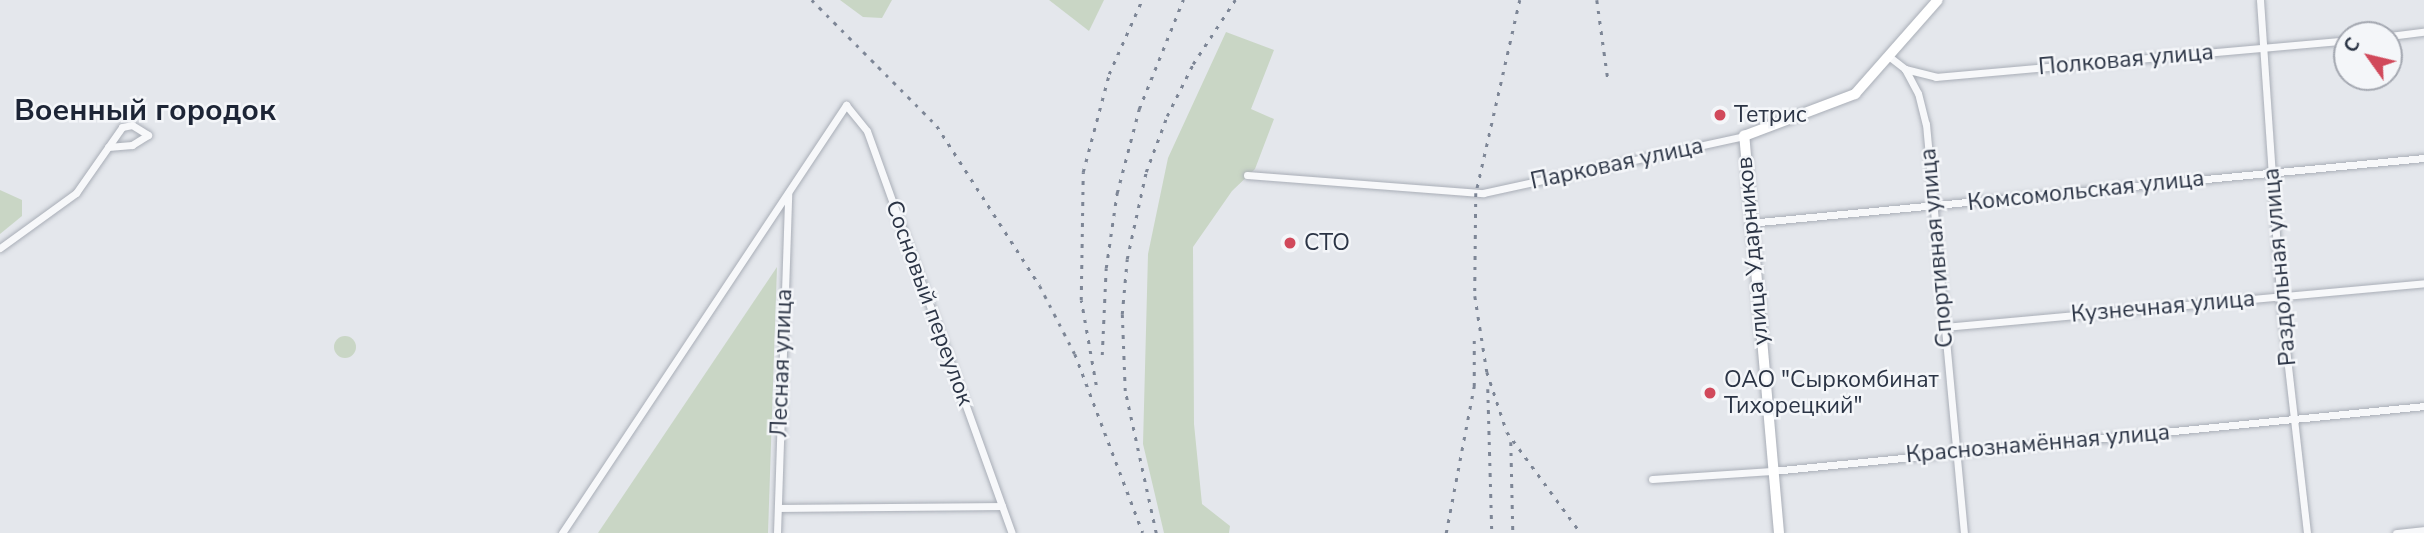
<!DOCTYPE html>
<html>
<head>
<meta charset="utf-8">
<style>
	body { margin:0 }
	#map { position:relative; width:2424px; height:533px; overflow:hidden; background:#e4e7ec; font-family:"Nunito Sans",sans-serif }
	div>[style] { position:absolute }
	.green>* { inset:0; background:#c9d6c5 }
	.round { border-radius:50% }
	.roads { filter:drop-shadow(0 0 2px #a9aeb7) drop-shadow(0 0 2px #a9aeb7) }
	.street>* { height:7px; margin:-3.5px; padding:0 3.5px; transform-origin:3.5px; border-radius:3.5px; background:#f7f8fa }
	.secondary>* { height:10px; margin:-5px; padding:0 5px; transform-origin:5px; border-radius:5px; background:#fff }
	.rail>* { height:2.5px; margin-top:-1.25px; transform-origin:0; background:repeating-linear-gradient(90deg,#7d8696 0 3.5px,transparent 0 10.5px) }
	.dots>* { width:19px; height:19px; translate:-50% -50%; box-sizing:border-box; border:4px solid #f4f6f9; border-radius:50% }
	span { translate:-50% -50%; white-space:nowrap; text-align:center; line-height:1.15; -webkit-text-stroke:5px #f4f6f9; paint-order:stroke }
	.street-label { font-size:23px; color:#2b3445 }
	.poi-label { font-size:23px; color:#2b3445 }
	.left { translate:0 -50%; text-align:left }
	.district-label { font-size:30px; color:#1d2536; font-weight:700 }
	.north { position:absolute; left:2333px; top:21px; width:70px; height:70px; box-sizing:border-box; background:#f4f6f9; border:2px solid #a4a8b1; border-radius:50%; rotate:304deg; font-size:19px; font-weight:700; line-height:28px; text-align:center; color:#2b3445 }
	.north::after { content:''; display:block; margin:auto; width:24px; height:32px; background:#d1495b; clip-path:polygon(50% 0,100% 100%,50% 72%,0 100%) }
</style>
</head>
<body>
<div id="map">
	<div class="green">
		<div style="clip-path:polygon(840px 0,892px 0,882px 18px,863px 17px)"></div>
		<div style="clip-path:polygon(1049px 0,1104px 0,1089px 31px)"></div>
		<div style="clip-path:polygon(1226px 32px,1274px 50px,1251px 109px,1274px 119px,1255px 169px,1232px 191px,1193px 247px,1194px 424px,1202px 504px,1230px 526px,1229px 533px,1164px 533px,1143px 444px,1148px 254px,1168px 158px)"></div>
		<div style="clip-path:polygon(0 190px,22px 200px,22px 216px,0 234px)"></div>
		<div style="clip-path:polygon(777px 267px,768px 533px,598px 533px)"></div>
		<div class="round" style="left:334px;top:336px;width:22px;height:22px"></div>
	</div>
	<div class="roads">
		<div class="street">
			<div style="left:2260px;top:0;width:297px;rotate:86.1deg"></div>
			<div style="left:2280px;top:296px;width:239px;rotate:83.5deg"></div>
			<div style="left:2389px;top:36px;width:35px;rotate:-7deg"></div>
			<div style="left:1891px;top:58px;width:18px;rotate:38deg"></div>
			<div style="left:1905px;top:69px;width:27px;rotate:62deg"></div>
			<div style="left:1918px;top:93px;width:32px;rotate:76deg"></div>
			<div style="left:1926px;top:124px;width:411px;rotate:84.7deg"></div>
			<div style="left:1905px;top:69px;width:32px;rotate:14deg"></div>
			<div style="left:1936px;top:77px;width:413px;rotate:-5.1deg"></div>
			<div style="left:1247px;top:175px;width:237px;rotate:4.4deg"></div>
			<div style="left:1483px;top:193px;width:267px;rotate:-12.3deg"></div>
			<div style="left:1749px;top:223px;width:678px;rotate:-5.5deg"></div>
			<div style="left:0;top:248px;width:94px;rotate:-35.9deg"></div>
			<div style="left:76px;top:193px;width:80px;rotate:-55.1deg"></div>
			<div style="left:122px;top:127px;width:10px;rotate:-11deg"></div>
			<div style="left:132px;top:125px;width:19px;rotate:32deg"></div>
			<div style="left:148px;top:135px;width:19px;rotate:148deg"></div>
			<div style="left:132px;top:145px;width:24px;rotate:175deg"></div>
			<div style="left:1945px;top:327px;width:481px;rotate:-5.2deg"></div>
			<div style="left:1652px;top:479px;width:120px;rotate:-3.8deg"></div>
			<div style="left:1772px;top:471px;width:655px;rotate:-5.69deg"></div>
			<div style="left:778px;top:508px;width:224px;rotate:-0.5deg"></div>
			<div style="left:562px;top:533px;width:514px;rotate:-56.43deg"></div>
			<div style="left:846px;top:105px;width:33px;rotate:51deg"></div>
			<div style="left:867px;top:131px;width:427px;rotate:70.2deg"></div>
			<div style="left:777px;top:533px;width:340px;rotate:-88.1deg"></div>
			<div style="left:2396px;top:533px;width:28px;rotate:-6deg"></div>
		</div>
		<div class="secondary">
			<div style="left:1779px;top:533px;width:399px;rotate:-95deg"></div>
			<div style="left:1744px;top:136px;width:119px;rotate:-20.7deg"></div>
			<div style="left:1855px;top:94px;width:125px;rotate:-48.6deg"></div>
		</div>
	</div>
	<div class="rail">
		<div style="left:812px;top:0;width:177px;rotate:45.2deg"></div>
		<div style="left:937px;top:126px;width:190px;rotate:57.2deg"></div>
		<div style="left:1040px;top:286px;width:76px;rotate:62.8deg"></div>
		<div style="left:1075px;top:354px;width:191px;rotate:69.2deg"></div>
		<div style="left:1520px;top:0;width:198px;rotate:102.8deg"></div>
		<div style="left:1476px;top:193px;width:103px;rotate:90.6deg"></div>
		<div style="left:1475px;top:296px;width:77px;rotate:81deg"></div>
		<div style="left:1487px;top:372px;width:63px;rotate:71.6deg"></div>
		<div style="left:1507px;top:432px;width:125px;rotate:53.8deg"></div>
		<div style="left:1597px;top:0;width:80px;rotate:82.1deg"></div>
		<div style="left:1102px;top:355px;width:87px;rotate:-87.4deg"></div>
		<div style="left:1106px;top:268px;width:76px;rotate:-81.7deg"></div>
		<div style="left:1117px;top:193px;width:87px;rotate:-75.3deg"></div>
		<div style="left:1139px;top:109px;width:118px;rotate:-68deg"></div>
		<div style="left:1096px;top:385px;width:86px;rotate:-100deg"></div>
		<div style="left:1081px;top:300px;width:128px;rotate:-89.1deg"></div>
		<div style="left:1083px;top:172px;width:101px;rotate:-75.1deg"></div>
		<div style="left:1109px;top:74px;width:81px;rotate:-66deg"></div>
		<div style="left:1488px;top:389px;width:144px;rotate:88.4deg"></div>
		<div style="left:1511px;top:442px;width:91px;rotate:88.7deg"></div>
		<div style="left:1156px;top:533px;width:145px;rotate:-102.3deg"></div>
		<div style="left:1125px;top:391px;width:77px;rotate:-92.2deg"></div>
		<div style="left:1122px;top:314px;width:55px;rotate:-84.8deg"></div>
		<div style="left:1127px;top:259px;width:89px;rotate:-77.7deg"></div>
		<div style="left:1146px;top:172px;width:60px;rotate:-69.4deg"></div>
		<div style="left:1167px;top:116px;width:58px;rotate:-63.4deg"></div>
		<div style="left:1193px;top:64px;width:77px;rotate:-56.7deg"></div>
		<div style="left:1446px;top:533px;width:150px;rotate:-79.2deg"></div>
		<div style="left:1474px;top:386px;width:46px;rotate:-90deg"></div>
	</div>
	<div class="dots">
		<div style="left:1720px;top:115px;background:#d1495b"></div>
		<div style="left:1290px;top:243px;background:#d1495b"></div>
		<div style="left:1710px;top:393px;background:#d1495b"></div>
	</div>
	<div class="street-label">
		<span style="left:2126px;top:60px;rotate:-5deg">Полковая улица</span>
		<span style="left:1617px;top:164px;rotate:-12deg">Парковая улица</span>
		<span style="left:2086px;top:191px;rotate:-6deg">Комсомольская улица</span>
		<span style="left:1937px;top:248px;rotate:-95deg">Спортивная улица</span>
		<span style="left:1753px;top:251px;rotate:-95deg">улица Ударников</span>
		<span style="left:2280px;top:267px;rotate:-95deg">Раздольная улица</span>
		<span style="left:929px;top:303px;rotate:70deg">Сосновый переулок</span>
		<span style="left:2163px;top:307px;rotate:-5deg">Кузнечная улица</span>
		<span style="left:782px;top:363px;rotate:-88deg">Лесная улица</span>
		<span style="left:2038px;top:444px;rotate:-5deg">Краснознамённая улица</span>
	</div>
	<div class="poi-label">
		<span class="left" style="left:1734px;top:115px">Тетрис</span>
		<span class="left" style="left:1304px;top:243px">СТО</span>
		<span class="left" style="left:1724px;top:393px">ОАО "Сыркомбинат<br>Тихорецкий"</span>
	</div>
	<div class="district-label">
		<span style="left:145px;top:111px">Военный городок</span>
	</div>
	<div class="north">С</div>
</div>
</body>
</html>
